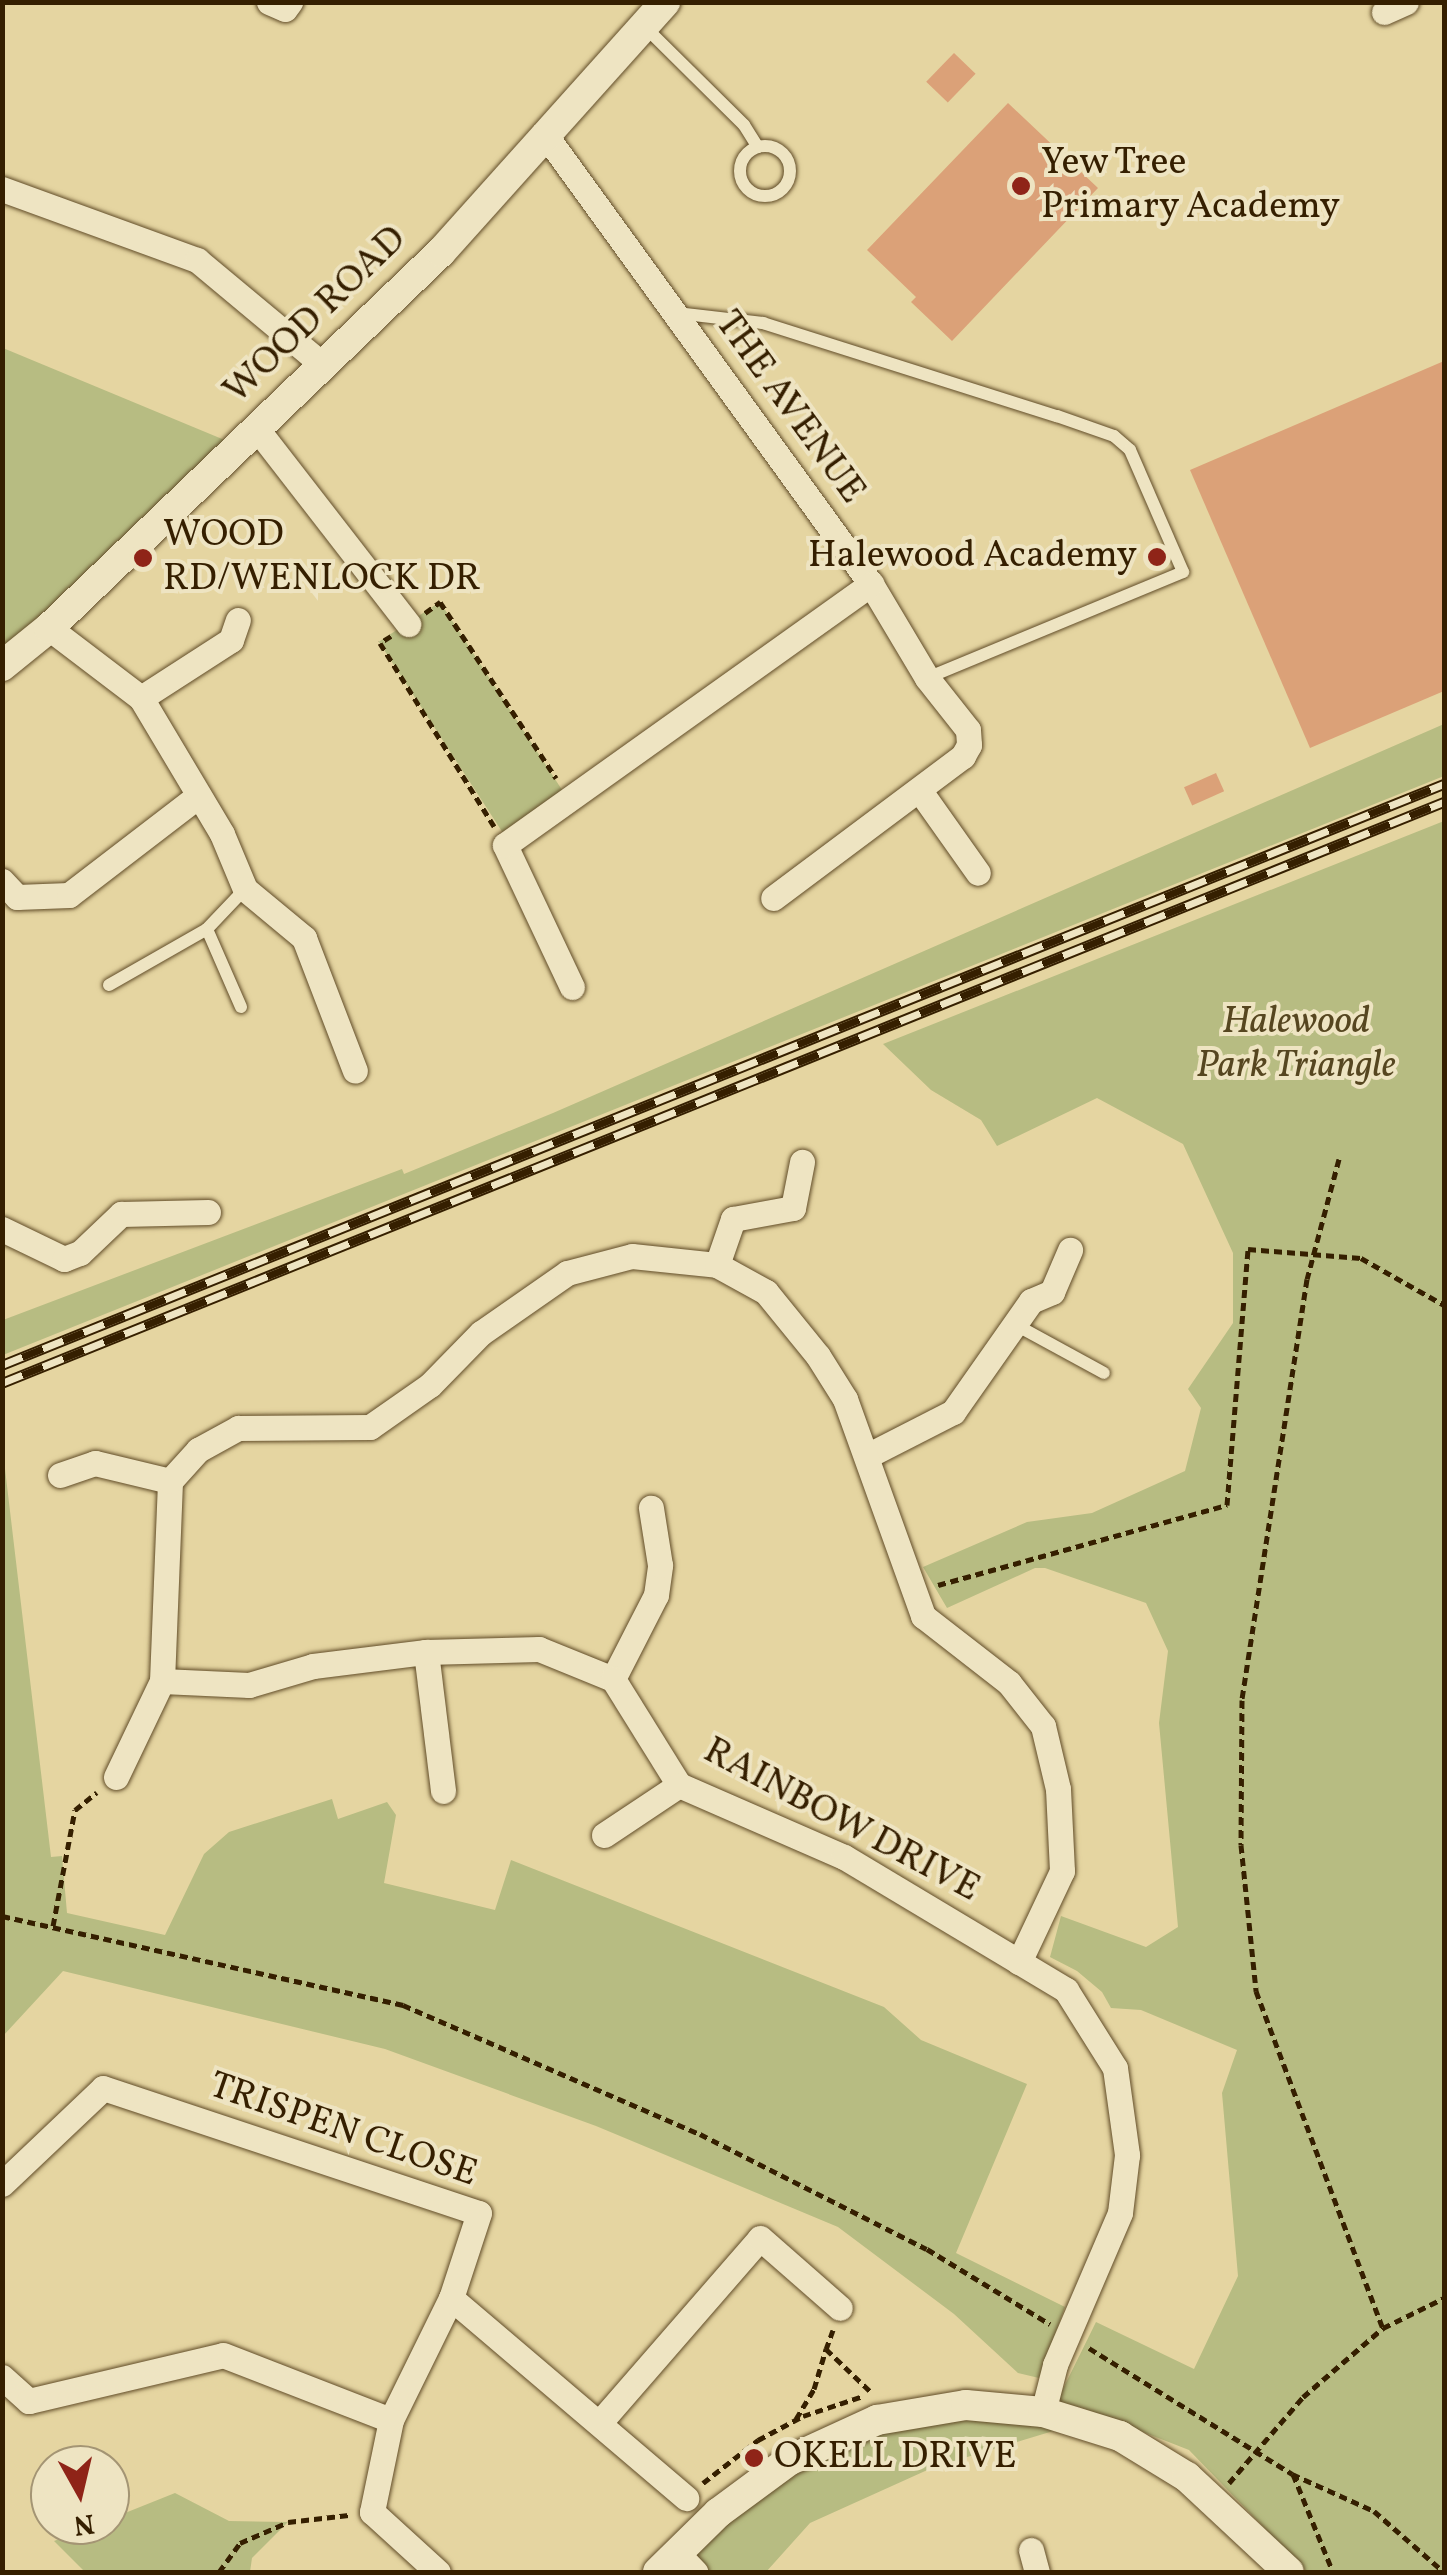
<!DOCTYPE html>
<html>
<head>
<meta charset="utf-8">
<style>
	body { margin:0 }
	#map { position:relative; width:1447px; height:2575px; overflow:hidden; background:#e5d5a1; font-family:Vollkorn,serif }
	div>[style] { position:absolute }
	.green>* { inset:0; background:#b7bc82; transform-origin:0 0 }
	.building>* { inset:0; background:#dba178; transform-origin:0 0 }
	.path>* { height:5px; margin-top:-2.5px; transform-origin:0; background:repeating-linear-gradient(90deg,#351f00 0 8px,transparent 0 13px) }
	.roads { filter:drop-shadow(0 0 2px #614c28) drop-shadow(0 0 2px #614c28) }
	.service>* { height:12px; margin:-6px; padding:0 6px; transform-origin:6px; border-radius:6px; background:#eee4c2 }
	.service>.ring { margin:-6px; padding:0; box-sizing:content-box; background:none; border:12px solid #eee4c2; border-radius:50% }
	.minor>* { height:25px; margin:-12.5px; padding:0 12.5px; transform-origin:12.5px; border-radius:12.5px; background:#eee4c2 }
	.tertiary>* { height:30px; margin:-15px; padding:0 15px; transform-origin:15px; border-radius:15px; background:#eee4c2 }
	.rail>* { height:11px; margin-top:-5.5px; transform-origin:0; background:repeating-linear-gradient(90deg,#eee4c2 0 22px,#351f00 0 44px); box-sizing:border-box; border-block:2px solid #351f00 }
	.dots>* { width:28px; height:28px; translate:-50% -50%; box-sizing:border-box; border:5px solid #eee4c2; border-radius:50% }
	span { translate:-50% -50%; white-space:nowrap; text-align:center; line-height:1.15; -webkit-text-stroke:8px #eee4c2; paint-order:stroke }
	.poi-label { font-size:38px; color:#351f00 }
	.left { translate:0 -50%; text-align:left }
	.right { translate:-100% -50%; text-align:right }
	.street-label { font-size:38px; color:#351f00 }
	.park-label { font-size:38px; color:#564620; font-style:italic }
	.frame { position:absolute; inset:0; border:5px solid #351f00; pointer-events:none }
	.north { position:absolute; left:30px; top:2445px; width:100px; height:100px; box-sizing:border-box; background:#eee4c2; border:2px solid #a49574; border-radius:50%; rotate:172deg; font-size:28px; font-weight:700; line-height:40px; text-align:center; color:#351f00 }
	.north::after { content:''; display:block; margin:auto; width:35px; height:45px; background:#8f2418; clip-path:polygon(50% 0,100% 100%,50% 72%,0 100%) }
</style>
</head>
<body>
<div id="map">
	<div class="green">
		<div style="clip-path:polygon(3px 348px,239px 446px,3px 666px)"></div>
		<div style="left:440px;top:602px;width:234px;height:73px;rotate:57deg"></div>
		<div style="clip-path:polygon(1444px 724px,1444px 776px,3px 1355px,3px 1320px,402px 1169px,404px 1174px,553px 1113px)"></div>
		<div style="clip-path:polygon(1444px 821px,1444px 2572px,1307px 2572px,1189px 2450px,1079px 2407px,1055px 2405px,1096px 2322px,1194px 2369px,1238px 2276px,1222px 2093px,1237px 2050px,1141px 2010px,1111px 2008px,1102px 1992px,1077px 1971px,1050px 1957px,1061px 1916px,1146px 1947px,1178px 1927px,1159px 1723px,1168px 1651px,1146px 1603px,1045px 1568px,1035px 1568px,947px 1608px,923px 1567px,1027px 1522px,1092px 1513px,1185px 1471px,1201px 1408px,1188px 1389px,1233px 1323px,1233px 1253px,1183px 1144px,1097px 1098px,997px 1146px,981px 1120px,931px 1090px,883px 1044px)"></div>
		<div style="clip-path:polygon(3px 1452px,51px 1857px,62px 1856px,67px 1913px,165px 1935px,204px 1854px,229px 1832px,332px 1799px,338px 1819px,387px 1802px,396px 1815px,384px 1883px,495px 1910px,511px 1860px,884px 2007px,921px 2040px,1027px 2084px,956px 2253px,1065px 2307px,1039px 2378px,1018px 2373px,954px 2314px,838px 2227px,596px 2126px,385px 2049px,63px 1971px,3px 2036px)"></div>
		<div style="clip-path:polygon(923px 2409px,1083px 2422px,934px 2467px,810px 2523px,766px 2572px,658px 2572px,790px 2460px)"></div>
		<div style="clip-path:polygon(175px 2493px,229px 2521px,288px 2522px,252px 2558px,250px 2572px,85px 2572px,54px 2541px,95px 2525px,110px 2525px,110px 2519px)"></div>
	</div>
	<div class="building">
		<div style="left:954px;top:53px;width:30px;height:40px;rotate:44deg"></div>
		<div style="clip-path:polygon(1008px 103px,1098px 188px,952px 341px,911px 302px,916px 297px,867px 250px)"></div>
		<div style="clip-path:polygon(1444px 361px,1444px 691px,1310px 748px,1190px 470px)"></div>
		<div style="left:1216px;top:773px;width:20px;height:35px;rotate:66deg"></div>
	</div>
	<div class="path">
		<div style="left:425px;top:613px;width:19px;rotate:-36deg"></div>
		<div style="left:440px;top:602px;width:211px;rotate:56.6deg"></div>
		<div style="left:391px;top:636px;width:13px;rotate:148deg"></div>
		<div style="left:380px;top:643px;width:216px;rotate:58.1deg"></div>
		<div style="left:1339px;top:1159px;width:124px;rotate:104.9deg"></div>
		<div style="left:1307px;top:1279px;width:426px;rotate:98.8deg"></div>
		<div style="left:1242px;top:1700px;width:145px;rotate:90.4deg"></div>
		<div style="left:1241px;top:1845px;width:147px;rotate:84.1deg"></div>
		<div style="left:1256px;top:1991px;width:360px;rotate:69.4deg"></div>
		<div style="left:938px;top:1585px;width:300px;rotate:-15.5deg"></div>
		<div style="left:1227px;top:1505px;width:257px;rotate:-85.3deg"></div>
		<div style="left:1248px;top:1249px;width:113px;rotate:4.6deg"></div>
		<div style="left:1361px;top:1258px;width:95px;rotate:29.5deg"></div>
		<div style="left:2px;top:1916px;width:411px;rotate:12.5deg"></div>
		<div style="left:403px;top:2005px;width:324px;rotate:23.5deg"></div>
		<div style="left:700px;top:2134px;width:254px;rotate:26.9deg"></div>
		<div style="left:927px;top:2249px;width:144px;rotate:31.4deg"></div>
		<div style="left:53px;top:1926px;width:118px;rotate:-79.3deg"></div>
		<div style="left:75px;top:1810px;width:28px;rotate:-39deg"></div>
		<div style="left:833px;top:2330px;width:20px;rotate:110deg"></div>
		<div style="left:826px;top:2349px;width:64px;rotate:43.7deg"></div>
		<div style="left:1089px;top:2348px;width:239px;rotate:31.8deg"></div>
		<div style="left:1292px;top:2474px;width:90px;rotate:24.3deg"></div>
		<div style="left:1374px;top:2511px;width:93px;rotate:41.1deg"></div>
		<div style="left:796px;top:2419px;width:35px;rotate:-59deg"></div>
		<div style="left:814px;top:2389px;width:42px;rotate:-73.3deg"></div>
		<div style="left:1293px;top:2474px;width:106px;rotate:67.8deg"></div>
		<div style="left:703px;top:2483px;width:70px;rotate:-38deg"></div>
		<div style="left:758px;top:2440px;width:51px;rotate:-28.1deg"></div>
		<div style="left:803px;top:2416px;width:63px;rotate:-18.4deg"></div>
		<div style="left:1229px;top:2483px;width:113px;rotate:-49.3deg"></div>
		<div style="left:1303px;top:2397px;width:106px;rotate:-40.8deg"></div>
		<div style="left:1383px;top:2328px;width:68px;rotate:-26.2deg"></div>
		<div style="left:219px;top:2572px;width:36px;rotate:-54deg"></div>
		<div style="left:240px;top:2543px;width:52px;rotate:-23.6deg"></div>
		<div style="left:288px;top:2522px;width:61px;rotate:-6.5deg"></div>
	</div>
	<div class="roads">
		<div class="service">
			<div style="left:643px;top:25px;width:142px;rotate:44.7deg"></div>
			<div style="left:744px;top:125px;width:26px;rotate:58deg"></div>
			<div class="ring" style="left:740px;top:146px;width:38px;height:38px"></div>
			<div style="left:676px;top:313px;width:88px;rotate:6.6deg"></div>
			<div style="left:763px;top:323px;width:308px;rotate:17.6deg"></div>
			<div style="left:1057px;top:416px;width:60px;rotate:19.3deg"></div>
			<div style="left:1114px;top:436px;width:21px;rotate:41deg"></div>
			<div style="left:1130px;top:450px;width:133px;rotate:66.5deg"></div>
			<div style="left:1183px;top:572px;width:277px;rotate:157.5deg"></div>
			<div style="left:109px;top:985px;width:113px;rotate:-29.7deg"></div>
			<div style="left:241px;top:1007px;width:85px;rotate:-113.6deg"></div>
			<div style="left:207px;top:929px;width:55px;rotate:-46.5deg"></div>
			<div style="left:1016px;top:1325px;width:100px;rotate:28.6deg"></div>
		</div>
		<div class="minor">
			<div style="left:269px;top:2px;width:17px;rotate:24deg"></div>
			<div style="left:285px;top:9px;width:9px;rotate:-54deg"></div>
			<div style="left:1384px;top:12px;width:24px;rotate:-24deg"></div>
			<div style="left:544px;top:133px;width:557px;rotate:54.06deg"></div>
			<div style="left:871px;top:584px;width:109px;rotate:59.2deg"></div>
			<div style="left:927px;top:678px;width:66px;rotate:51.7deg"></div>
			<div style="left:968px;top:730px;width:15px;rotate:86deg"></div>
			<div style="left:969px;top:745px;width:13px;rotate:119deg"></div>
			<div style="left:963px;top:756px;width:237px;rotate:143.2deg"></div>
			<div style="left:2px;top:189px;width:208px;rotate:20deg"></div>
			<div style="left:197px;top:260px;width:163px;rotate:39.8deg"></div>
			<div style="left:257px;top:429px;width:247px;rotate:52.2deg"></div>
			<div style="left:49px;top:628px;width:116px;rotate:37.3deg"></div>
			<div style="left:141px;top:698px;width:158px;rotate:59.2deg"></div>
			<div style="left:222px;top:834px;width:60px;rotate:67.3deg"></div>
			<div style="left:245px;top:889px;width:77px;rotate:39.7deg"></div>
			<div style="left:304px;top:938px;width:142px;rotate:69deg"></div>
			<div style="left:141px;top:698px;width:107px;rotate:-32.8deg"></div>
			<div style="left:231px;top:640px;width:21px;rotate:-71deg"></div>
			<div style="left:920px;top:791px;width:100px;rotate:54.7deg"></div>
			<div style="left:2px;top:881px;width:22px;rotate:47deg"></div>
			<div style="left:17px;top:897px;width:52px;rotate:-2.2deg"></div>
			<div style="left:69px;top:895px;width:163px;rotate:-37.5deg"></div>
			<div style="left:572px;top:987px;width:157px;rotate:-115.3deg"></div>
			<div style="left:505px;top:845px;width:450px;rotate:-35.5deg"></div>
			<div style="left:2px;top:1229px;width:69px;rotate:25.8deg"></div>
			<div style="left:64px;top:1259px;width:17px;rotate:-21deg"></div>
			<div style="left:80px;top:1253px;width:57px;rotate:-43.6deg"></div>
			<div style="left:121px;top:1214px;width:87px;rotate:-1.3deg"></div>
			<div style="left:717px;top:1265px;width:49px;rotate:-70.8deg"></div>
			<div style="left:733px;top:1219px;width:61px;rotate:-10.4deg"></div>
			<div style="left:793px;top:1208px;width:47px;rotate:-78.9deg"></div>
			<div style="left:867px;top:1456px;width:97px;rotate:-27.1deg"></div>
			<div style="left:953px;top:1412px;width:136px;rotate:-54.9deg"></div>
			<div style="left:1031px;top:1301px;width:23px;rotate:-23deg"></div>
			<div style="left:1052px;top:1292px;width:46px;rotate:-66.8deg"></div>
			<div style="left:60px;top:1475px;width:37px;rotate:-19deg"></div>
			<div style="left:95px;top:1463px;width:77px;rotate:13.5deg"></div>
			<div style="left:426px;top:1652px;width:140px;rotate:83deg"></div>
			<div style="left:613px;top:1679px;width:94px;rotate:-62.9deg"></div>
			<div style="left:656px;top:1595px;width:30px;rotate:-82deg"></div>
			<div style="left:660px;top:1565px;width:58px;rotate:-99deg"></div>
			<div style="left:162px;top:1681px;width:87px;rotate:2.6deg"></div>
			<div style="left:249px;top:1685px;width:67px;rotate:-16.5deg"></div>
			<div style="left:313px;top:1666px;width:114px;rotate:-7.1deg"></div>
			<div style="left:426px;top:1652px;width:113px;rotate:-1.5deg"></div>
			<div style="left:539px;top:1649px;width:80px;rotate:22.1deg"></div>
			<div style="left:613px;top:1679px;width:125px;rotate:58.1deg"></div>
			<div style="left:679px;top:1785px;width:180px;rotate:23.6deg"></div>
			<div style="left:844px;top:1857px;width:259px;rotate:30.9deg"></div>
			<div style="left:1066px;top:1990px;width:92px;rotate:57.9deg"></div>
			<div style="left:1115px;top:2068px;width:88px;rotate:82.1deg"></div>
			<div style="left:1127px;top:2155px;width:58px;rotate:96.9deg"></div>
			<div style="left:1120px;top:2213px;width:165px;rotate:113.2deg"></div>
			<div style="left:1055px;top:2365px;width:49px;rotate:104.3deg"></div>
			<div style="left:116px;top:1777px;width:106px;rotate:-64.4deg"></div>
			<div style="left:162px;top:1681px;width:200px;rotate:-87.7deg"></div>
			<div style="left:170px;top:1481px;width:42px;rotate:-47.9deg"></div>
			<div style="left:198px;top:1450px;width:46px;rotate:-28.8deg"></div>
			<div style="left:238px;top:1428px;width:132px;rotate:-0.4deg"></div>
			<div style="left:370px;top:1427px;width:73px;rotate:-35deg"></div>
			<div style="left:430px;top:1385px;width:73px;rotate:-45.6deg"></div>
			<div style="left:481px;top:1333px;width:105px;rotate:-34.9deg"></div>
			<div style="left:567px;top:1273px;width:67px;rotate:-14.7deg"></div>
			<div style="left:632px;top:1256px;width:85px;rotate:6deg"></div>
			<div style="left:717px;top:1265px;width:56px;rotate:28.9deg"></div>
			<div style="left:766px;top:1292px;width:82px;rotate:50.9deg"></div>
			<div style="left:818px;top:1356px;width:51px;rotate:57.9deg"></div>
			<div style="left:845px;top:1399px;width:231px;rotate:70.2deg"></div>
			<div style="left:923px;top:1616px;width:109px;rotate:37.9deg"></div>
			<div style="left:1009px;top:1683px;width:55px;rotate:51.7deg"></div>
			<div style="left:1043px;top:1726px;width:65px;rotate:76.6deg"></div>
			<div style="left:1058px;top:1789px;width:82px;rotate:87.2deg"></div>
			<div style="left:1062px;top:1871px;width:101px;rotate:115.3deg"></div>
			<div style="left:604px;top:1835px;width:90px;rotate:-33.7deg"></div>
			<div style="left:2px;top:2184px;width:139px;rotate:-43.5deg"></div>
			<div style="left:103px;top:2088px;width:396px;rotate:18.4deg"></div>
			<div style="left:479px;top:2213px;width:89px;rotate:108.2deg"></div>
			<div style="left:451px;top:2298px;width:136px;rotate:116.2deg"></div>
			<div style="left:391px;top:2420px;width:94px;rotate:101.7deg"></div>
			<div style="left:372px;top:2512px;width:89px;rotate:42.3deg"></div>
			<div style="left:451px;top:2298px;width:309px;rotate:40.4deg"></div>
			<div style="left:2px;top:2377px;width:36px;rotate:42deg"></div>
			<div style="left:29px;top:2401px;width:199px;rotate:-13.3deg"></div>
			<div style="left:223px;top:2355px;width:180px;rotate:21.2deg"></div>
			<div style="left:601px;top:2421px;width:242px;rotate:-49deg"></div>
			<div style="left:760px;top:2238px;width:106px;rotate:41.2deg"></div>
			<div style="left:1031px;top:2550px;width:23px;rotate:75deg"></div>
			<div style="left:676px;top:2552px;width:28px;rotate:46deg"></div>
		</div>
		<div class="tertiary">
			<div style="left:2px;top:666px;width:60px;rotate:-39deg"></div>
			<div style="left:49px;top:628px;width:543px;rotate:-43.81deg"></div>
			<div style="left:441px;top:252px;width:336px;rotate:-48.1deg"></div>
			<div style="left:658px;top:2572px;width:84px;rotate:-44.5deg"></div>
			<div style="left:718px;top:2513px;width:89px;rotate:-36.4deg"></div>
			<div style="left:790px;top:2460px;width:96px;rotate:-24.7deg"></div>
			<div style="left:877px;top:2420px;width:90px;rotate:-9.6deg"></div>
			<div style="left:966px;top:2405px;width:77px;rotate:5.2deg"></div>
			<div style="left:1043px;top:2412px;width:81px;rotate:17.3deg"></div>
			<div style="left:1120px;top:2436px;width:79px;rotate:31.5deg"></div>
			<div style="left:1187px;top:2477px;width:139px;rotate:43deg"></div>
		</div>
	</div>
	<div class="rail">
		<div style="left:2px;top:1365px;width:1555px;rotate:-21.95deg"></div>
		<div style="left:2px;top:1383px;width:1555px;rotate:-21.95deg"></div>
	</div>
	<div class="dots">
		<div style="left:1021px;top:186px;background:#8f2418"></div>
		<div style="left:1157px;top:557px;background:#8f2418"></div>
		<div style="left:143px;top:558px;background:#8f2418"></div>
		<div style="left:754px;top:2458px;background:#8f2418"></div>
	</div>
	<div class="poi-label">
		<span class="left" style="left:1041px;top:186px">Yew Tree<br>Primary Academy</span>
		<span class="left" style="left:163px;top:558px">WOOD<br>RD/WENLOCK DR</span>
		<span class="right" style="left:1137px;top:557px">Halewood Academy</span>
		<span class="left" style="left:774px;top:2458px">OKELL DRIVE</span>
	</div>
	<div class="street-label">
		<span style="left:316px;top:316px;rotate:-44deg">WOOD ROAD</span>
		<span style="left:789px;top:408px;rotate:54deg">THE AVENUE</span>
		<span style="left:841px;top:1821px;rotate:28deg">RAINBOW DRIVE</span>
		<span style="left:343px;top:2131px;rotate:19deg">TRISPEN CLOSE</span>
	</div>
	<div class="park-label">
		<span style="left:1296px;top:1045px">Halewood<br>Park Triangle</span>
	</div>
	<div class="frame"></div>
	<div class="north">N</div>
</div>
</body>
</html>
